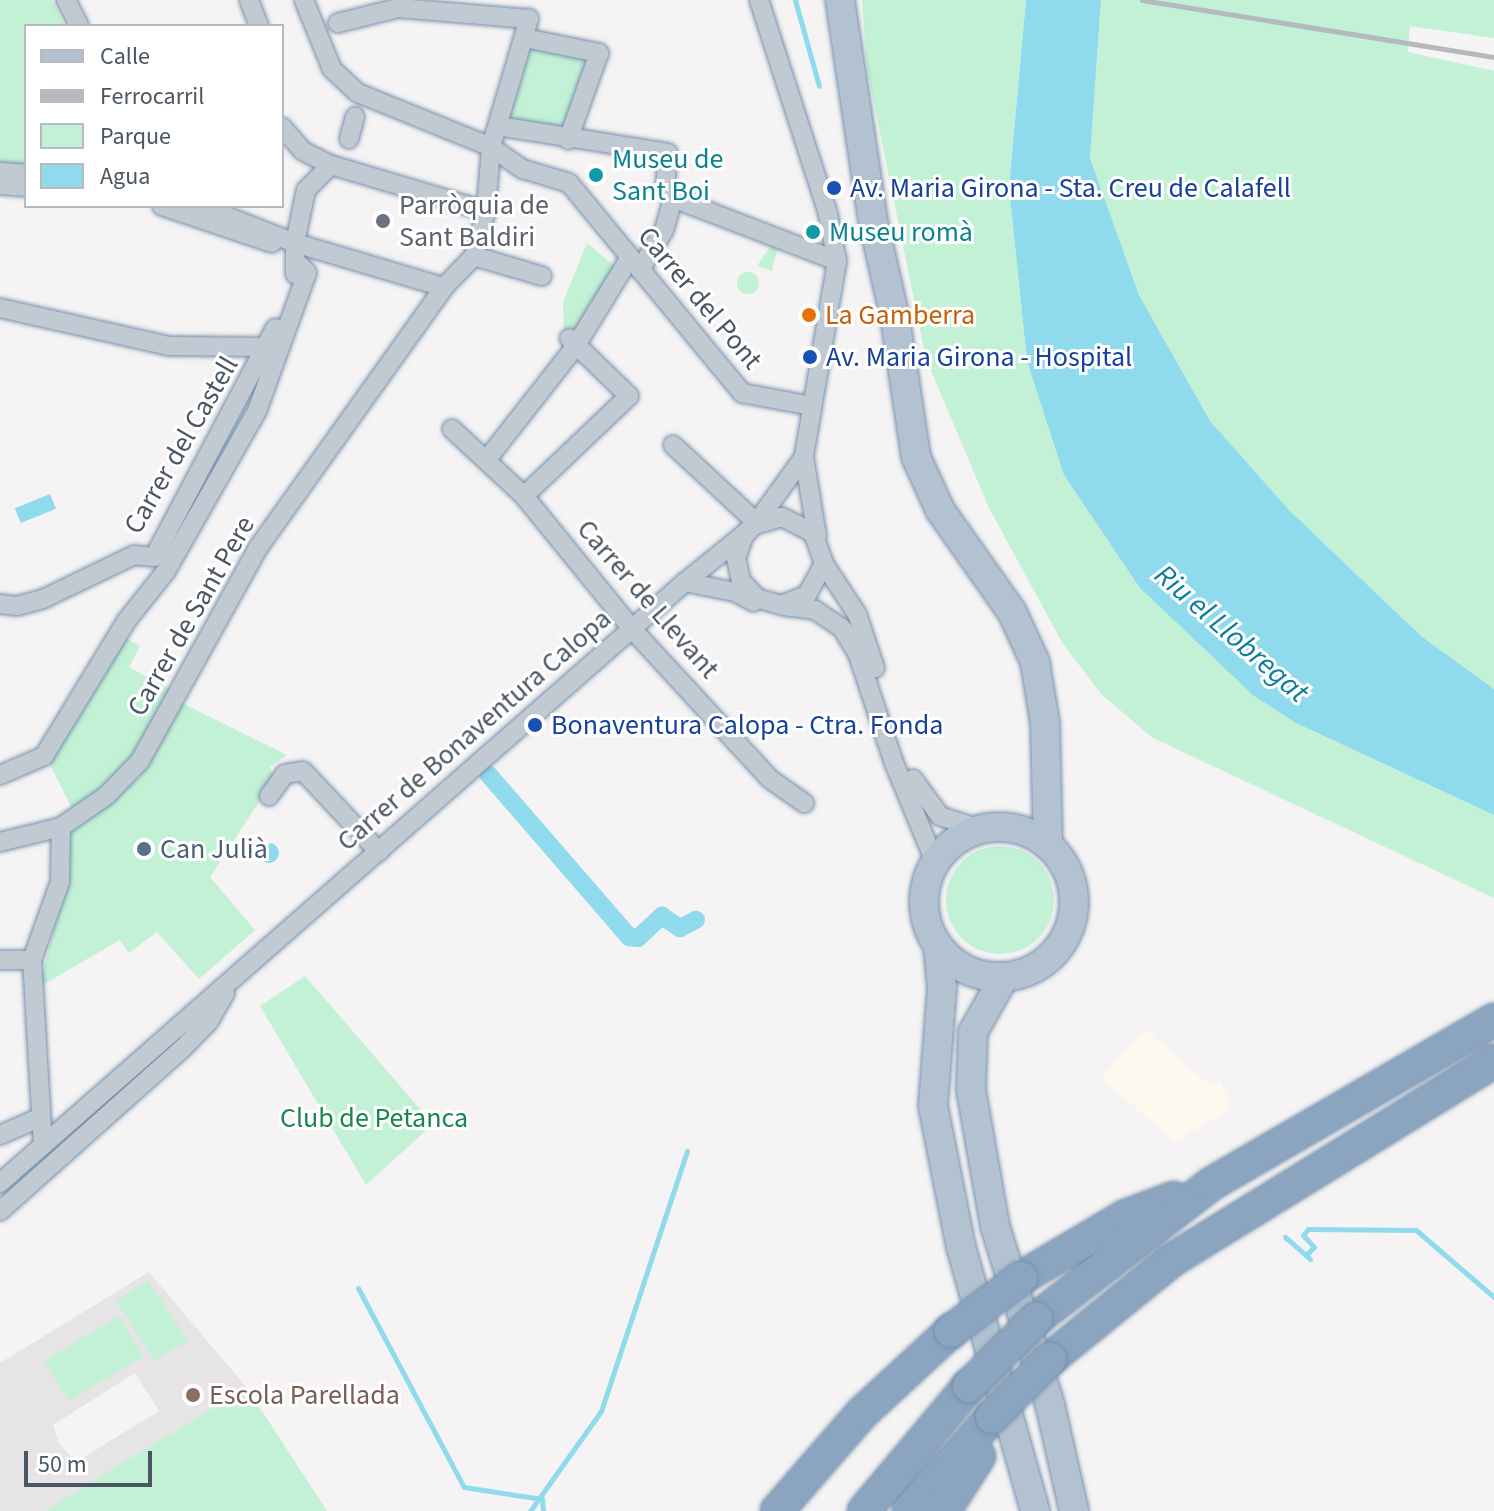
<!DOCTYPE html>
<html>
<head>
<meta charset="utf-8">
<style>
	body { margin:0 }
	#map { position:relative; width:1494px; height:1511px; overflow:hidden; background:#f5f3f3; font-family:"Source Sans 3",sans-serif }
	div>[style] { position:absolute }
	.commercial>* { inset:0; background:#fdf9ef }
	.education>* { inset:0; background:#e6e4e5 }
	.green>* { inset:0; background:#c3f1d5; transform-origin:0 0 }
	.round { border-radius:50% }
	.water>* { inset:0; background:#90daee; transform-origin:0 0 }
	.stream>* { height:5px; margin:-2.5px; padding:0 2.5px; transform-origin:2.5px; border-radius:2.5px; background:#90daee }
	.canal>* { height:18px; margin:-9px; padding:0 9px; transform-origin:9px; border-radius:9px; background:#90daee }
	.roads { filter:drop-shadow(0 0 2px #7690ad) drop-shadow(0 0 2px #7690ad) }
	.minor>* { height:18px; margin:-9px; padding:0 9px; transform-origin:9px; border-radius:9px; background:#c1cad2 }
	.primary>* { height:28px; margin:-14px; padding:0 14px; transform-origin:14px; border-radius:14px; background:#b3c2d1 }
	.primary>.ring { margin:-14px; padding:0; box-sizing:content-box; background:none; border:28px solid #b3c2d1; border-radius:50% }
	.motorway>* { height:32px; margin:-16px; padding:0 16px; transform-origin:16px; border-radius:16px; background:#8ba5c1 }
	.rail>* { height:5px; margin:-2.5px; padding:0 2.5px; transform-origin:2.5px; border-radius:2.5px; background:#b5b8bd }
	.bridges { filter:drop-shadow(0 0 2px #7690ad) drop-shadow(0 0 2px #7690ad) }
	.motorway-bridge>* { height:32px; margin:-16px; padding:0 16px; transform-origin:16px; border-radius:16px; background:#8ba5c1 }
	.dots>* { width:22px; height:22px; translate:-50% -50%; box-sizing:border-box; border:4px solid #fff; border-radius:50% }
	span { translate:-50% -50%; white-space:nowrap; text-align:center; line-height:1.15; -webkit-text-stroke:6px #fff; paint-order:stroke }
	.culture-label { font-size:28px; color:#0d838f }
	.left { translate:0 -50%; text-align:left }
	.transit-label { font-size:28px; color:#164399 }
	.worship-label { font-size:28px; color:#5b616d }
	.street-label { font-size:28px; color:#4a5661 }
	.food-label { font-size:28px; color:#c56008 }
	.service-label { font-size:28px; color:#4e5e75 }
	.park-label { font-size:28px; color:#17864f }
	.education-label { font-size:28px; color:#785e54 }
	.water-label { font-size:30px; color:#0c7c9b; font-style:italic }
	.legend { position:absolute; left:24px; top:24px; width:260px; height:184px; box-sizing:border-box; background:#fff; border:2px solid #b7bbc0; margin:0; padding:10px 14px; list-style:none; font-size:24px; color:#4a5661 }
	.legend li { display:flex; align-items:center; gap:16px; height:40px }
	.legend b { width:40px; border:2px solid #b7bbc0 }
	.scale { position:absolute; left:24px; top:1451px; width:128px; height:36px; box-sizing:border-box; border:4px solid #4a5661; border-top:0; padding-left:10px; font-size:24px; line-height:28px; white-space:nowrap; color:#4a5661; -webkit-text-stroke:6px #fff; paint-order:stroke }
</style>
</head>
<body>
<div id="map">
	<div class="commercial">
		<div style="clip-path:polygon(1144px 1029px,1214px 1088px,1219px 1081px,1229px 1097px,1228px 1111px,1174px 1142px,1102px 1078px)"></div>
	</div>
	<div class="education">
		<div style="clip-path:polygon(evenodd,149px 1272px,247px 1388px,46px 1511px,0 1511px,0 1363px,149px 1272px,135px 1373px,159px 1411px,76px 1462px,59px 1443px,53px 1425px,135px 1373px)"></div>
	</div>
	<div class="green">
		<div style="clip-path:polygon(0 0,52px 0,65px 26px,26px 26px,26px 168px,0 165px)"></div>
		<div style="clip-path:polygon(862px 0,1026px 0,1009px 187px,1027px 361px,1254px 696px,1296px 723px,1494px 815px,1494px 898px,1153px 738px,1102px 695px,1063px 644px,989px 508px,926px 359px,867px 68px)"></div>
		<div style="clip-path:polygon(1101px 0,1494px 0,1494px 38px,1410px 26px,1408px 52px,1494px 71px,1494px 689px,1421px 636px,1289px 510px,1210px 421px,1139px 295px,1090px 158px)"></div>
		<div style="clip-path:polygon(531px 47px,594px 57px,564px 136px,507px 124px)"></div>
		<div style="clip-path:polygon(587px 243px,617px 268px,575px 337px,564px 339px,563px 302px)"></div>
		<div style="clip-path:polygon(772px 244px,778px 246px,772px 271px,757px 266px)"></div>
		<div class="round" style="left:737px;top:272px;width:22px;height:22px"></div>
		<div style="clip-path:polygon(123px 637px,140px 646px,129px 667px,171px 690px,130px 765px,73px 810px,47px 759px)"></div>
		<div style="clip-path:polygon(182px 703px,287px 755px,270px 767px,274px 779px,210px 877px,255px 930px,199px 979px,157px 932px,129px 953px,120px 940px,39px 987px,67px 880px,68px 835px,140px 777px)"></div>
		<div class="round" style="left:946px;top:846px;width:108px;height:108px"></div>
		<div style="clip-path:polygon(305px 976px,433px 1124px,366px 1185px,260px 1006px)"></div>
		<div style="clip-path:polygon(171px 1045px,174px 1048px,39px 1167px,36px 1163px)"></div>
		<div style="left:148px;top:1280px;width:72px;height:38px;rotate:57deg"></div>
		<div style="left:119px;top:1316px;width:47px;height:87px;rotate:59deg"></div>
		<div style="clip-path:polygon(247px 1388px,327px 1511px,46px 1511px,101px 1476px)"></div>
	</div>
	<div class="water">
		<div style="clip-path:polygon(1026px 0,1101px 0,1090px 158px,1139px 295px,1210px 421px,1289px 510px,1421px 636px,1494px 689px,1494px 815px,1296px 723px,1254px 696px,1140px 588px,1064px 475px,1027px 361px,1009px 187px)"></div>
		<div style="left:50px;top:494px;width:16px;height:38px;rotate:68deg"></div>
		<div class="round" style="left:259px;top:843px;width:20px;height:20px"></div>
	</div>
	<div class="stream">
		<div style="left:795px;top:0;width:89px;rotate:74.4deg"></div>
		<div style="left:1285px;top:1237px;width:28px;rotate:41deg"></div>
		<div style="left:1310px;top:1259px;width:6px;rotate:-135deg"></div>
		<div style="left:1306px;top:1255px;width:11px;rotate:-45deg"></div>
		<div style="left:1314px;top:1247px;width:16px;rotate:-133deg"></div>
		<div style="left:1303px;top:1235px;width:8px;rotate:-50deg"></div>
		<div style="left:1308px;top:1229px;width:108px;rotate:0.5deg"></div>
		<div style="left:1416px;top:1230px;width:103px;rotate:40.7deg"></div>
		<div style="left:358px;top:1288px;width:225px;rotate:62deg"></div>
		<div style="left:464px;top:1487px;width:79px;rotate:8.7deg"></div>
		<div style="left:542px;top:1499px;width:12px;rotate:85deg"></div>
		<div style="left:530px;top:1511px;width:123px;rotate:-54.6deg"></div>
		<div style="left:601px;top:1411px;width:274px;rotate:-71.7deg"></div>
	</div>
	<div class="canal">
		<div style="left:488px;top:774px;width:216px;rotate:49.1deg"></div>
		<div style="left:629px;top:937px;width:9px;rotate:6deg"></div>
		<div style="left:638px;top:938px;width:33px;rotate:-43deg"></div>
		<div style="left:662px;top:916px;width:22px;rotate:34deg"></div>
		<div style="left:680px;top:928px;width:18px;rotate:-27deg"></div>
	</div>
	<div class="roads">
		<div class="minor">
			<div style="left:66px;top:0;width:29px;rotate:63deg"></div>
			<div style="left:249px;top:0;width:28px;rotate:69deg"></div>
			<div style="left:304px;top:0;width:74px;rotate:67.9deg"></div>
			<div style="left:332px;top:69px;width:35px;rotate:43deg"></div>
			<div style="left:358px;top:93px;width:144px;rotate:22.1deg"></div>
			<div style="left:491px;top:147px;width:39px;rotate:35deg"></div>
			<div style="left:523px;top:169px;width:48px;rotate:16.9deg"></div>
			<div style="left:569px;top:183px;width:272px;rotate:50.5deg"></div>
			<div style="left:742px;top:393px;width:71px;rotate:10.5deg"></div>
			<div style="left:759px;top:0;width:225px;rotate:72.1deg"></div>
			<div style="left:828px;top:214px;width:48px;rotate:79.2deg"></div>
			<div style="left:837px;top:261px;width:199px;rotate:99.6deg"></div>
			<div style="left:804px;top:457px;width:80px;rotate:80.7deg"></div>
			<div style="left:525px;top:38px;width:76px;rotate:11.5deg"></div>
			<div style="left:599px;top:53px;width:92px;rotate:109.6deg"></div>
			<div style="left:498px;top:126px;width:172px;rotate:9deg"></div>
			<div style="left:668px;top:153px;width:36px;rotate:95deg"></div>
			<div style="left:665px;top:189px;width:12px;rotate:48deg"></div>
			<div style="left:673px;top:198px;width:176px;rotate:21deg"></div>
			<div style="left:282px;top:127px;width:32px;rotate:49deg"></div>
			<div style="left:303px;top:151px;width:31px;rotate:27deg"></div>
			<div style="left:331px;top:165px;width:162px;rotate:16.5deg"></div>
			<div style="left:349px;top:139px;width:23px;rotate:-75deg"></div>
			<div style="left:0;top:172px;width:26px;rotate:4deg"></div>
			<div style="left:0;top:185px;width:26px;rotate:4deg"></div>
			<div style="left:162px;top:206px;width:116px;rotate:18.6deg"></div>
			<div style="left:201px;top:206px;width:101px;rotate:21.5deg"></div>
			<div style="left:295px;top:243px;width:155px;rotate:16.5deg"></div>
			<div style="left:474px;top:256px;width:71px;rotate:16.4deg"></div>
			<div style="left:640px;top:270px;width:47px;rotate:-59deg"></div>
			<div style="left:664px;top:230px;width:33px;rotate:-74deg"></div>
			<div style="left:295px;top:274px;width:31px;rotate:-90deg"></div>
			<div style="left:295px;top:243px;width:54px;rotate:-78.3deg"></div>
			<div style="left:306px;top:190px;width:35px;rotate:-45deg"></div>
			<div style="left:0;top:308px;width:172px;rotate:12.7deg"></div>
			<div style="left:168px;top:346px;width:100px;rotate:0.6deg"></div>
			<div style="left:452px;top:429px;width:98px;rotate:42.9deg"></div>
			<div style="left:524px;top:496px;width:171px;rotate:50.9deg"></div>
			<div style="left:632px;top:629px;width:204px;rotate:47.4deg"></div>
			<div style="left:770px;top:779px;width:42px;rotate:35.2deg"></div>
			<div style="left:673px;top:445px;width:113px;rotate:42.9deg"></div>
			<div style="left:488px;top:458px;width:141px;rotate:-51.9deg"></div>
			<div style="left:575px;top:347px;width:103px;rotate:-58.5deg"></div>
			<div style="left:524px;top:496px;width:145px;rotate:-43.6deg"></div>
			<div style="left:629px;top:396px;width:83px;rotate:-136deg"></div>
			<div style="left:824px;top:564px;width:60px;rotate:56.6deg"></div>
			<div style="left:857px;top:614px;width:57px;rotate:71.6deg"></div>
			<div style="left:685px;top:582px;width:51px;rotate:11.3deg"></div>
			<div style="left:735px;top:592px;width:21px;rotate:28deg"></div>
			<div style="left:0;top:604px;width:17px;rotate:7deg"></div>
			<div style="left:17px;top:606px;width:27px;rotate:-15deg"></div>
			<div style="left:43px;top:599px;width:101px;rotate:-25.8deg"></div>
			<div style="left:134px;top:555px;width:20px;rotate:6deg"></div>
			<div style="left:154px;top:557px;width:259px;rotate:-62.1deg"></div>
			<div style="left:784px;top:606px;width:31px;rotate:7deg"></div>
			<div style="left:815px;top:610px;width:32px;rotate:34deg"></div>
			<div style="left:842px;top:628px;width:31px;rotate:59deg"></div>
			<div style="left:858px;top:655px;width:114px;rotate:71.6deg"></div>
			<div style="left:894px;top:763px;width:107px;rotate:67.5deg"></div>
			<div style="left:0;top:775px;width:48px;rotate:-23.4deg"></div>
			<div style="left:44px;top:756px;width:159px;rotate:-58.6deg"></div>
			<div style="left:127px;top:620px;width:63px;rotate:-51.5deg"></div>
			<div style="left:166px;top:571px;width:184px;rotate:-60.4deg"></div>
			<div style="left:257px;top:411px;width:147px;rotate:-70.1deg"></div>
			<div style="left:307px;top:273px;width:12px;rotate:-132deg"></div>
			<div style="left:913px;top:779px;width:46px;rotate:53.9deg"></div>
			<div style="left:940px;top:816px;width:42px;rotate:18deg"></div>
			<div style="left:269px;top:796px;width:27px;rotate:-54deg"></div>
			<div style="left:285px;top:774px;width:18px;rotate:-9deg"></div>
			<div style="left:303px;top:771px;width:111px;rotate:46.8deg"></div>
			<div style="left:0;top:842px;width:63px;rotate:-13.8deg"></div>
			<div style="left:61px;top:827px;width:55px;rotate:-34.6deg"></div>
			<div style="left:106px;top:796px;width:49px;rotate:-45.8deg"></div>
			<div style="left:140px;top:761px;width:244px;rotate:-61deg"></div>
			<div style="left:258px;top:548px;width:320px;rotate:-54.5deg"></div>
			<div style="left:444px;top:287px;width:43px;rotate:-45.9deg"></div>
			<div style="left:474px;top:256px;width:47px;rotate:-75.1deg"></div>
			<div style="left:486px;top:211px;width:64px;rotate:-85.5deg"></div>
			<div style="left:491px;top:147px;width:134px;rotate:-73.5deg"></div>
			<div style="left:529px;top:19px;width:131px;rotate:-175.2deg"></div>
			<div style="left:398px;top:8px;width:62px;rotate:166deg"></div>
			<div style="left:0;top:960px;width:32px"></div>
			<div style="left:0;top:1135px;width:43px;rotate:-23.6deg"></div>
			<div style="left:43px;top:1145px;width:185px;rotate:-93.4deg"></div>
			<div style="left:32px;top:960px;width:83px;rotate:-70.3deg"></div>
			<div style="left:60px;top:882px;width:55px;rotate:-89deg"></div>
			<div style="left:0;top:1183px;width:911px;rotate:-41.26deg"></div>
			<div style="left:685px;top:582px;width:51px;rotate:-38.7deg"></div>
			<div style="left:725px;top:550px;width:31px;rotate:-40deg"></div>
			<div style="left:749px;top:530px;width:7px;rotate:-45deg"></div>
			<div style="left:754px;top:525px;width:29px;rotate:-16deg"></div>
			<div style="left:782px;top:517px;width:35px;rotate:27deg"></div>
			<div style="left:813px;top:533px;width:33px;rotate:70deg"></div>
			<div style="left:824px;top:564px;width:35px;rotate:119deg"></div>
			<div style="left:807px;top:595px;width:28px;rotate:159deg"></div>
			<div style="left:781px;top:605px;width:25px;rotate:-164deg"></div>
			<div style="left:757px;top:598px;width:23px;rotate:-133deg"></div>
			<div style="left:741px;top:581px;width:24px;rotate:-102deg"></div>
			<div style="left:736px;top:558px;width:23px;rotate:-70deg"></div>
			<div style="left:744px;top:536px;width:8px;rotate:-50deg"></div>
			<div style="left:749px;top:530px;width:11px;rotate:-49deg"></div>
			<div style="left:756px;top:522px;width:13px;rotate:-51deg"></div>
			<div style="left:764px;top:512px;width:68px;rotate:-54deg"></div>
			<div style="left:0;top:1211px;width:245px;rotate:-41.7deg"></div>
			<div style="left:183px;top:1048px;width:37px;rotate:-46deg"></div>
			<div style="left:209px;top:1021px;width:32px;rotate:-60deg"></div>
		</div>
		<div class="primary">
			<div style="left:840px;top:0;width:223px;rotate:81.5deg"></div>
			<div style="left:873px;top:221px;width:99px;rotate:77.2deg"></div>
			<div style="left:895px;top:318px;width:141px;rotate:81.4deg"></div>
			<div style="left:916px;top:457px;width:58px;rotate:65.6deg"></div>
			<div style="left:940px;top:510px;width:125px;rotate:54.8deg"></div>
			<div style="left:1012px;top:612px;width:55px;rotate:65.3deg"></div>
			<div style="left:1035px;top:662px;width:62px;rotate:80.7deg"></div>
			<div style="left:1045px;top:723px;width:122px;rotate:88.6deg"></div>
			<div class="ring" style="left:924px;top:827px;width:122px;height:122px"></div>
			<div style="left:938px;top:946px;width:42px;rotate:84.6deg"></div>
			<div style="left:942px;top:988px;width:118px;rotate:94.4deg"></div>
			<div style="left:933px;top:1106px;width:144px;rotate:78.8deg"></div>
			<div style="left:961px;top:1247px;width:274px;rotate:74.3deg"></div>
			<div style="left:1004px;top:977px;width:63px;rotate:119.4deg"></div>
			<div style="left:973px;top:1032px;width:58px;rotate:92deg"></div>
			<div style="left:971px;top:1090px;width:138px;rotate:80deg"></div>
			<div style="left:995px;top:1226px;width:187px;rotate:72.9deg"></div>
			<div style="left:1050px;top:1405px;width:109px;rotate:77.2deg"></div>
		</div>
		<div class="motorway">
			<div style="left:1021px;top:1278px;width:120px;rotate:-30.6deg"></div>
			<div style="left:1124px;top:1217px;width:53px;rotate:-20.8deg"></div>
			<div style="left:1036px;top:1319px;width:221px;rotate:-37.6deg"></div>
			<div style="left:1211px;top:1184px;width:327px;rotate:-30.1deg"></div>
			<div style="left:1050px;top:1359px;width:157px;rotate:-39.1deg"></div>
			<div style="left:1172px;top:1260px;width:379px;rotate:-31.7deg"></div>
			<div style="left:777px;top:1511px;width:128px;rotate:-49.1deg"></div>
			<div style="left:861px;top:1414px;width:122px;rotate:-42.7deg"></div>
			<div style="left:864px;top:1511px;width:163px;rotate:-50deg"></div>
			<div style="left:909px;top:1511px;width:125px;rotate:-48.6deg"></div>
			<div style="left:944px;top:1511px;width:65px;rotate:-57.5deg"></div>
		</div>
	</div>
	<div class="rail">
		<div style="left:1142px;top:0;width:357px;rotate:9.2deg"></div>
	</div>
	<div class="bridges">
		<div class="motorway-bridge">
			<div style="left:951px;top:1331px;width:88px;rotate:-37.1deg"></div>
			<div style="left:969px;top:1386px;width:95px;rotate:-45deg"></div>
			<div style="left:992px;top:1417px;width:82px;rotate:-45deg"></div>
		</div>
	</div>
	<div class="dots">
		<div style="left:596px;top:175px;background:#0f9aa8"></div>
		<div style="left:834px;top:188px;background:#1a4fb4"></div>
		<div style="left:383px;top:221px;background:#6b7280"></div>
		<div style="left:813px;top:232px;background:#0f9aa8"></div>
		<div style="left:809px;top:315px;background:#e8710a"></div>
		<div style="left:810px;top:357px;background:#1a4fb4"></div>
		<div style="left:535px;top:725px;background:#1a4fb4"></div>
		<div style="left:144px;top:849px;background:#5c6f8a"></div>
		<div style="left:193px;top:1395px;background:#8d6e63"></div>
	</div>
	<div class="culture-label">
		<span class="left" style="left:612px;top:175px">Museu de<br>Sant Boi</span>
		<span class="left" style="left:829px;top:232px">Museu romà</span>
	</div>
	<div class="transit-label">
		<span class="left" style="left:850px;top:188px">Av. Maria Girona - Sta. Creu de Calafell</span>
		<span class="left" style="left:826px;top:357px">Av. Maria Girona - Hospital</span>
		<span class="left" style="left:551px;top:725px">Bonaventura Calopa - Ctra. Fonda</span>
	</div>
	<div class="worship-label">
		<span class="left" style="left:399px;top:221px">Parròquia de<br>Sant Baldiri</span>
	</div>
	<div class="street-label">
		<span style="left:700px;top:298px;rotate:50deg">Carrer del Pont</span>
		<span style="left:181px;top:445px;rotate:-60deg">Carrer del Castell</span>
		<span style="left:648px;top:599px;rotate:49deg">Carrer de Llevant</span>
		<span style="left:191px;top:616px;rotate:-60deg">Carrer de Sant Pere</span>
		<span style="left:474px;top:730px;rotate:-41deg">Carrer de Bonaventura Calopa</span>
	</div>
	<div class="food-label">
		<span class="left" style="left:825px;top:315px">La Gamberra</span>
	</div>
	<div class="service-label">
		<span class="left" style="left:160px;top:849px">Can Julià</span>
	</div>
	<div class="park-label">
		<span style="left:374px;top:1118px">Club de Petanca</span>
	</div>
	<div class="education-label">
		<span class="left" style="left:209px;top:1395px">Escola Parellada</span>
	</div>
	<div class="water-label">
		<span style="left:1231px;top:634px;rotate:41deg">Riu el Llobregat</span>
	</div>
	<ul class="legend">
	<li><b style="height:10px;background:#b3c2d1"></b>Calle</li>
	<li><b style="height:10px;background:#b5b8bd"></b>Ferrocarril</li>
	<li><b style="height:22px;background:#c3f1d5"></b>Parque</li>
	<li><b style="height:22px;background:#90daee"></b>Agua</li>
	</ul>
	<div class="scale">50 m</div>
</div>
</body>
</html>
